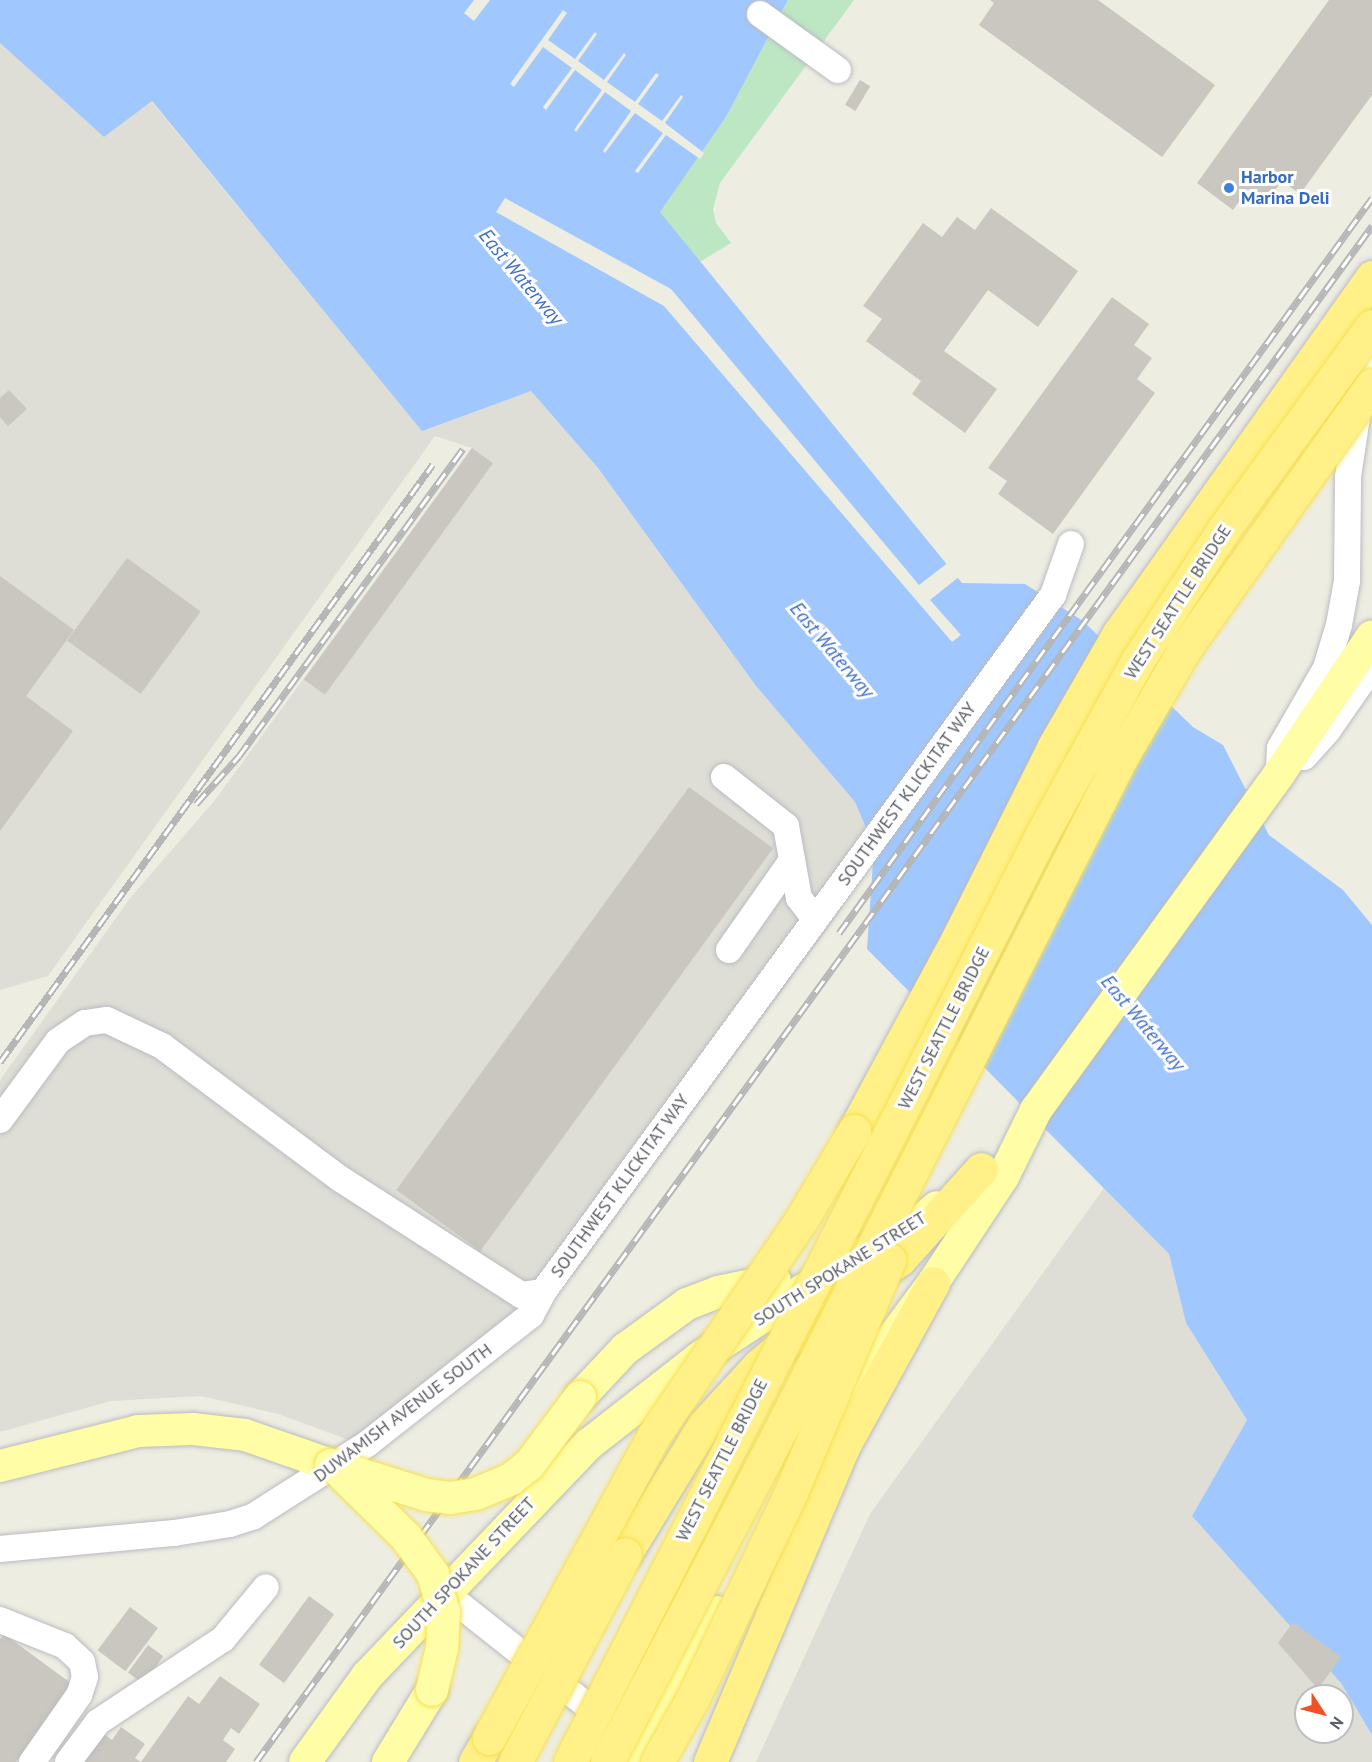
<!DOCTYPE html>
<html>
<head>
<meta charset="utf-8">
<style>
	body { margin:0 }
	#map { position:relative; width:1372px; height:1762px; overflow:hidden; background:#eeede2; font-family:"PT Sans",sans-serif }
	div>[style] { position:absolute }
	.industrial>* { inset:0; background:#deded6 }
	.green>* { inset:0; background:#bde7c3 }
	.water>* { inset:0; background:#a0c8ff }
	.pier>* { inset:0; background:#eeede2 }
	.building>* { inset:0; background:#c9c7bf; transform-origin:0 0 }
	.roads { filter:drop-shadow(0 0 2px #babbc1) drop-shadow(0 0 2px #babbc1) }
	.minor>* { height:26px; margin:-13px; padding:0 13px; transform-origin:13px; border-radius:13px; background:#fff }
	.major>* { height:32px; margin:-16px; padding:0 16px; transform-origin:16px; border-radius:16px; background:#fffda5 }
	.highway>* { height:33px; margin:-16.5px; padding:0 16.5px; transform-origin:16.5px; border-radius:16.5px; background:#fff187 }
	.rail>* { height:7px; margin-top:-3.5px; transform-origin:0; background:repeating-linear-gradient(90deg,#fff 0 14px,#b5b6b6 0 28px); box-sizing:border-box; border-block:2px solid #b5b6b6 }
	.bridges { filter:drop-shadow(0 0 2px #f7e052) drop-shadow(0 0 2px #f7e052) }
	.major-bridge>* { height:32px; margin:-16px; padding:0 16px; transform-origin:16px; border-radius:16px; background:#fffda5 }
	.highway-bridge>* { height:33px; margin:-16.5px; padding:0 16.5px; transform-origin:16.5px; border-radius:16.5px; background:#fff187 }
	.dots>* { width:16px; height:16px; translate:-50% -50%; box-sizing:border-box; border:3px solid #fff; border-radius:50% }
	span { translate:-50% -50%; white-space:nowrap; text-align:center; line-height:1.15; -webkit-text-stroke:6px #fff; paint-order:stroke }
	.shop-label { font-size:18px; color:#366cbe; font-weight:700 }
	.left { translate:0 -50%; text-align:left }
	.street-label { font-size:18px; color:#5a5d63 }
	.water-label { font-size:20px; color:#3e6ec7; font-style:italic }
	.north { position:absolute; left:1294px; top:1684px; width:60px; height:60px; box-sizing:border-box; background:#fff; border:2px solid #bdbec1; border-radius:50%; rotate:126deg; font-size:16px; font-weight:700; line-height:24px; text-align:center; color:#5a5d63 }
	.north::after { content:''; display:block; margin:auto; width:21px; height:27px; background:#f05226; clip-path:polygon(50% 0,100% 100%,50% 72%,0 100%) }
</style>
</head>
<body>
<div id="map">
	<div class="industrial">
		<div style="clip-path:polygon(0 43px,104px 137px,151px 101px,422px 430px,531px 391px,598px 468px,756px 686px,855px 802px,874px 847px,873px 860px,832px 923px,575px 1274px,352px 1441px,278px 1414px,201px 1396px,111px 1401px,0 1432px,0 1080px,131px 897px,215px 800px,472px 448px,435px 436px,48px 976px,0 990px)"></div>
		<div style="clip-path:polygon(evenodd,1104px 1188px,1169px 1254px,1186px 1323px,1247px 1420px,1192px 1516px,1341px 1683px,1372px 1735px,1372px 1762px,756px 1762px,870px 1514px,1104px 1188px,1306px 1696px,1342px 1696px,1342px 1732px,1306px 1732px,1306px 1696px)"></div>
	</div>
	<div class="green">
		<div style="clip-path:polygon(788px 0,854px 0,720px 183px,713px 209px,716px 223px,731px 243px,698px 263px,659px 212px,726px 117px)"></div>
	</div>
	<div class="water">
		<div style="clip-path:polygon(0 0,788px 0,726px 117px,660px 212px,962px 583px,1025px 584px,1083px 621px,1193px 727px,1223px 745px,1269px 835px,1343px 890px,1372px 925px,1372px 1735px,1341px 1683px,1192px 1516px,1247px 1420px,1186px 1323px,1169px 1254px,867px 949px,874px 847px,855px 802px,756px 686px,598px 468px,531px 391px,422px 431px,152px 101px,104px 137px,0 43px)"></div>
	</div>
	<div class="pier">
		<div style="clip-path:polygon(474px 0,490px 0,474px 21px,464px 13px)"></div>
		<div style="clip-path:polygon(563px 10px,567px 13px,548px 40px,575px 59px,595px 32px,597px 34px,578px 61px,604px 80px,624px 53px,626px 55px,607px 82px,635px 102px,656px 73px,659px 75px,638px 104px,662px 121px,681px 95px,683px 97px,665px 123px,704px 153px,700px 159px,666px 135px,638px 173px,635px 171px,663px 133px,635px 113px,605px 153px,603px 151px,631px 111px,605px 92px,576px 132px,574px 130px,602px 90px,575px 70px,546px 110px,543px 107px,572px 68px,543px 47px,514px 87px,510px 84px)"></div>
		<div style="clip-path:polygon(505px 198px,671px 289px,919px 585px,949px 562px,960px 576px,930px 600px,961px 635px,952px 642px,664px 306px,496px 212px)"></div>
	</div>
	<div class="building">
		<div style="clip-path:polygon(990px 0,1098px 0,1215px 85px,1162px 157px,979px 25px,994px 3px)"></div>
		<div style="clip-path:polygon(1329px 0,1372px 0,1372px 95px,1300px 194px,1282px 181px,1266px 202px,1248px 189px,1233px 210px,1197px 183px)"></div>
		<div style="left:860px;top:80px;width:12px;height:29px;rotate:31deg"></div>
		<div style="clip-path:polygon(991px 208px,1078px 271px,1038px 327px,988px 290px,944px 351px,997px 389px,965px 433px,912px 394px,921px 381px,866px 341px,882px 319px,863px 306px,923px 223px,942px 237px,957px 217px,975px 230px)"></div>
		<div style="clip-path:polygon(1112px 297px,1149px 324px,1134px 345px,1152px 358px,1137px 379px,1155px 393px,1053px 534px,998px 494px,1007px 481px,988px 468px)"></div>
		<div style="clip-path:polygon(9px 390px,27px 409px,8px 426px,0 417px,0 398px)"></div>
		<div style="left:472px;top:448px;width:26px;height:286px;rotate:36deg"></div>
		<div style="left:127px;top:558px;width:91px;height:102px;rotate:36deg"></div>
		<div style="clip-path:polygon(0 576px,74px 630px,26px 696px,73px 731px,0 831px)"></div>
		<div style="left:689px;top:787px;width:104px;height:498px;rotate:36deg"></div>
		<div style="left:309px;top:1596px;width:31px;height:85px;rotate:36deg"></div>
		<div style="left:130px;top:1607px;width:35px;height:54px;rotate:37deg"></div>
		<div style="clip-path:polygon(1293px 1622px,1341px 1657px,1318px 1689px,1278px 1643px)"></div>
		<div style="clip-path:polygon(4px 1634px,72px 1684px,16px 1762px,0 1762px,0 1639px)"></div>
		<div style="left:148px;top:1645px;width:19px;height:34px;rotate:36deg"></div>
		<div style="clip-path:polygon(220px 1676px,260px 1704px,239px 1734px,231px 1728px,223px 1740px,235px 1749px,226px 1762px,76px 1762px,99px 1730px,112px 1740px,121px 1727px,145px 1744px,135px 1758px,141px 1762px,188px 1696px,199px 1704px)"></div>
	</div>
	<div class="roads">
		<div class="minor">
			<div style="left:760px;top:14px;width:96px;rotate:35.7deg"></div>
			<div style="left:1304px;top:757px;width:36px;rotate:-48deg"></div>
			<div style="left:1328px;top:730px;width:77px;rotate:-55.1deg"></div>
			<div style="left:1279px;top:768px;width:20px;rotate:-87deg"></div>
			<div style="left:1280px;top:748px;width:92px;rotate:-60.1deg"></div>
			<div style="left:1326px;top:668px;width:45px;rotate:-73.2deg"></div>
			<div style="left:1339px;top:625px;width:45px;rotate:-79.7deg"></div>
			<div style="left:1347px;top:581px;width:104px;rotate:-89.4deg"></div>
			<div style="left:1348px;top:477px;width:88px;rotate:-81.5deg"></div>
			<div style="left:1361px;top:390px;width:41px;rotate:-74.6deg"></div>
			<div style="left:724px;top:777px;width:79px;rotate:38.3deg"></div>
			<div style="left:786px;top:826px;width:73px;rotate:79.8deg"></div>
			<div style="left:799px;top:898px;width:26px;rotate:53deg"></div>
			<div style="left:729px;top:950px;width:110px;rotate:-55deg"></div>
			<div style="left:0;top:1120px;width:98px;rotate:-53.7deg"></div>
			<div style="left:58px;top:1041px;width:32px;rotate:-34deg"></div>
			<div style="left:85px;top:1023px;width:22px;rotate:-8deg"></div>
			<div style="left:107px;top:1020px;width:61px;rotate:25.3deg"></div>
			<div style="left:162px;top:1046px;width:221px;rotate:36.7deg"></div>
			<div style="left:339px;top:1178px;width:216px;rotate:32.7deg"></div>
			<div style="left:521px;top:1295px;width:22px;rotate:-8deg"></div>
			<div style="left:0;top:1549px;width:175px;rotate:-5.3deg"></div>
			<div style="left:174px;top:1533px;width:57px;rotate:-9.1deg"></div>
			<div style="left:230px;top:1524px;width:25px;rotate:-18deg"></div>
			<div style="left:254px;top:1516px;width:134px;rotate:-32.5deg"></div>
			<div style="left:367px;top:1444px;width:209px;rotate:-38.2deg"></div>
			<div style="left:531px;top:1315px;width:26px;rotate:-62deg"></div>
			<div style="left:543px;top:1292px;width:864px;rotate:-53.81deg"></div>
			<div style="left:1053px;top:595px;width:54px;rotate:-70.6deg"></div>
			<div style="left:445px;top:1593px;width:209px;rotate:38.4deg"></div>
			<div style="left:0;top:1620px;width:70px;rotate:21.8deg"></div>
			<div style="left:65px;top:1646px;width:23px;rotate:43deg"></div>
			<div style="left:82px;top:1662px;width:15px;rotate:79deg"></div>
			<div style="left:85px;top:1677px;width:19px;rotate:108deg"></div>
			<div style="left:79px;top:1695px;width:82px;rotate:125deg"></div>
			<div style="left:68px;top:1762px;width:50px;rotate:-53.1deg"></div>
			<div style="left:98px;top:1722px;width:150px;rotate:-33.6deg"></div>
			<div style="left:223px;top:1639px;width:67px;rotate:-50.4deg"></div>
		</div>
		<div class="major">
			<div style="left:580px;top:1397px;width:66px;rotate:-46.8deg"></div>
			<div style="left:625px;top:1349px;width:77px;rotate:-36deg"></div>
			<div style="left:687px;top:1304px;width:33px;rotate:-21deg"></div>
			<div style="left:718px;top:1292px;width:58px;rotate:-11.9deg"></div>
			<div style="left:828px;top:1425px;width:177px;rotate:-53.5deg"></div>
			<div style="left:933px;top:1283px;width:127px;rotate:-56.6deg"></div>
			<div style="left:1003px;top:1177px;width:75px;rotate:-63.8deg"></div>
			<div style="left:1036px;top:1110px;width:415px;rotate:-54.1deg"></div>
			<div style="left:1279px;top:774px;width:166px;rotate:-56deg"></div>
			<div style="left:0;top:1466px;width:142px;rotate:-14.2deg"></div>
			<div style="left:138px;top:1431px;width:55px;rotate:-2.1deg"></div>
			<div style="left:193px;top:1429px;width:52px;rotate:6.6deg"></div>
			<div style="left:245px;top:1435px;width:91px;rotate:19.2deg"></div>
			<div style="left:305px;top:1762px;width:106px;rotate:-54.2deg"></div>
			<div style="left:367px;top:1676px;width:321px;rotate:-46.3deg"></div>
			<div style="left:589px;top:1444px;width:140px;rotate:-38deg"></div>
			<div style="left:699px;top:1358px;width:168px;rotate:-33.1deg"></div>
			<div style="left:840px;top:1266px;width:90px;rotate:-29.1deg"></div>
			<div style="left:919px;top:1222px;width:23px;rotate:-40deg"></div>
			<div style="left:388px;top:1762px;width:84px;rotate:-58.6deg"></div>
			<div style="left:637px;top:1762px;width:170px;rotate:-61.9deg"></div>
		</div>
		<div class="highway">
			<div style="left:854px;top:1131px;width:224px;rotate:-61.7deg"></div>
			<div style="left:960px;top:934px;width:210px;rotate:-63.4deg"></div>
			<div style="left:1054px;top:746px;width:130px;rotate:-60.1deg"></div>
			<div style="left:1119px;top:633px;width:437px;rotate:-54.6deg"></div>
			<div style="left:625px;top:1554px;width:150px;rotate:-58.6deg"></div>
			<div style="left:703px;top:1426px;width:81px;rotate:-47.5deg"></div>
			<div style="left:758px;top:1366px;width:89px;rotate:-40deg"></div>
			<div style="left:826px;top:1309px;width:89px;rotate:-34deg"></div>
			<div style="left:900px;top:1259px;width:121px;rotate:-48deg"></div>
			<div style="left:475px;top:1762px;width:28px;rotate:-60deg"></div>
			<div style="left:710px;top:1762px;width:342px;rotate:-67.1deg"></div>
			<div style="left:843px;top:1447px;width:187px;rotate:-61.2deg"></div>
		</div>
	</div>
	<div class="rail">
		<div style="left:196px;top:804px;width:64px;rotate:-48.1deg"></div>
		<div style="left:239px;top:756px;width:380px;rotate:-53.9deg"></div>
		<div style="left:839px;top:933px;width:908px;rotate:-54.05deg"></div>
		<div style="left:0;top:1062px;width:738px;rotate:-54.09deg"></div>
		<div style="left:256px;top:1762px;width:1899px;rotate:-54deg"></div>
	</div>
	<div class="bridges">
		<div class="major-bridge">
			<div style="left:331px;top:1465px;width:100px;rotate:17.5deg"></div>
			<div style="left:426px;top:1495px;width:24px;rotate:7deg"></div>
			<div style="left:450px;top:1498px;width:26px;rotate:-9deg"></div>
			<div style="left:476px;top:1494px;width:38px;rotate:-23deg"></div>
			<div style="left:511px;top:1479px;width:23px;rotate:-38deg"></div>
			<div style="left:529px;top:1465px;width:85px;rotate:-53.1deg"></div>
			<div style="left:341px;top:1473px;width:91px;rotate:44.6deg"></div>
			<div style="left:406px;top:1537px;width:46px;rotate:53.9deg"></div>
			<div style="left:433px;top:1574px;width:40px;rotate:74deg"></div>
			<div style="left:444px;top:1612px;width:36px;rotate:93deg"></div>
			<div style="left:442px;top:1648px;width:43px;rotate:103.4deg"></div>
		</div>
		<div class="highway-bridge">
			<div style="left:489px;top:1738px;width:345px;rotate:-61.4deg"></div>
			<div style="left:654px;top:1435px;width:258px;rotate:-55.6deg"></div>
			<div style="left:800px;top:1222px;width:106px;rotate:-59.3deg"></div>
			<div style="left:515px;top:1762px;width:235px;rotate:-62.1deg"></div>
			<div style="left:570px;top:1762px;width:1041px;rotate:-63.04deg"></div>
			<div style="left:1042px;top:834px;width:199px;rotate:-61.1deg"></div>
			<div style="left:1138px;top:660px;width:157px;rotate:-56.7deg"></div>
			<div style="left:1224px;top:529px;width:251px;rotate:-53.9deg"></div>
			<div style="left:607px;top:1762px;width:382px;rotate:-62.4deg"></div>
			<div style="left:784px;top:1423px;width:748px;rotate:-63.13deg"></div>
			<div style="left:1122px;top:756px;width:125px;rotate:-59.7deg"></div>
			<div style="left:1185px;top:648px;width:323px;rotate:-54.6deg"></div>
			<div style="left:657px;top:1762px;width:71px;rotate:-60.6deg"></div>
			<div style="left:692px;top:1700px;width:230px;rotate:-64.5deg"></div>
			<div style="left:791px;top:1492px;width:252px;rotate:-67.1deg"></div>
		</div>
	</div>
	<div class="dots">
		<div style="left:1229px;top:188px;background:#3f7fe0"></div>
	</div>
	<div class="shop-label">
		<span class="left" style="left:1241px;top:188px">Harbor<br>Marina Deli</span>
	</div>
	<div class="street-label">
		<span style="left:1178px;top:602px;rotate:-57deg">WEST SEATTLE BRIDGE</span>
		<span style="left:907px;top:794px;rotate:-54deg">SOUTHWEST KLICKITAT WAY</span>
		<span style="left:944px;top:1028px;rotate:-63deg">WEST SEATTLE BRIDGE</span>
		<span style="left:620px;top:1186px;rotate:-54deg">SOUTHWEST KLICKITAT WAY</span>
		<span style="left:840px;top:1269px;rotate:-32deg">SOUTH SPOKANE STREET</span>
		<span style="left:403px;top:1413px;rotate:-37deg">DUWAMISH AVENUE SOUTH</span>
		<span style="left:722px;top:1460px;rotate:-63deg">WEST SEATTLE BRIDGE</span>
		<span style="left:464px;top:1573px;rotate:-47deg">SOUTH SPOKANE STREET</span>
	</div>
	<div class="water-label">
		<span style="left:521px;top:277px;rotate:50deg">East Waterway</span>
		<span style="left:832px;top:650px;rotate:50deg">East Waterway</span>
		<span style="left:1143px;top:1023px;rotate:50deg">East Waterway</span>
	</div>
	<div class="north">N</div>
</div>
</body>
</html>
